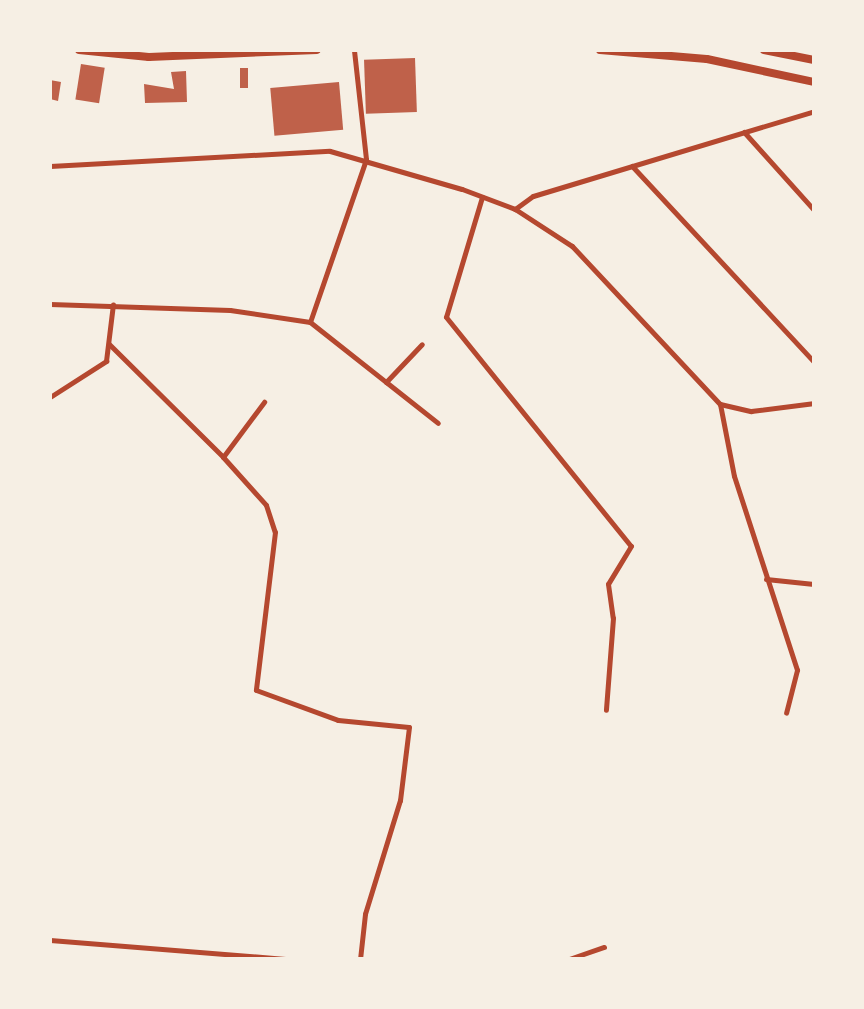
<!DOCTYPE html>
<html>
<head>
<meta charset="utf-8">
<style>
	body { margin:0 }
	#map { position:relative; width:864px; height:1009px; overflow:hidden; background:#f6efe4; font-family:Commissioner,sans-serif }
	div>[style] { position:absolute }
	.building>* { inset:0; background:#bf614a; transform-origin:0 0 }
	.minor>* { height:5px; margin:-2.5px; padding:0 2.5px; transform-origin:2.5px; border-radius:2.5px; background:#b5482f }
	.primary>* { height:8px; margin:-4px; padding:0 4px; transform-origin:4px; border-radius:4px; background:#b5482f }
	span { translate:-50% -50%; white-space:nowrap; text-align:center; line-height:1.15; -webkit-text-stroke:10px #f6efe4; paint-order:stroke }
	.frame { position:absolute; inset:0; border:52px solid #f6efe4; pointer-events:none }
</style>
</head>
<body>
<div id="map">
	<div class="building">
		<div style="left:415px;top:58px;width:54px;height:51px;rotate:88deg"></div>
		<div style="left:81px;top:64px;width:24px;height:36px;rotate:9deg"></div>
		<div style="left:240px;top:68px;width:8px;height:20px"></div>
		<div style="clip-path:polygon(186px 71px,187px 102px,145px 103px,144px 84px,174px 89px,171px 72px)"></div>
		<div style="clip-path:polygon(50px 80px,61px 82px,58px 101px,50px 99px)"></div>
		<div style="left:339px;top:82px;width:48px;height:69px;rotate:85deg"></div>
	</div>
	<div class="minor">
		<div style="left:744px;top:132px;width:105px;rotate:48.1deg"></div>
		<div style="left:50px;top:166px;width:280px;rotate:-3.1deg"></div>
		<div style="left:330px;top:151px;width:137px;rotate:16.1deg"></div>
		<div style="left:462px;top:189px;width:57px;rotate:20.7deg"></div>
		<div style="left:515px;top:209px;width:68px;rotate:33deg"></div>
		<div style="left:572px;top:246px;width:216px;rotate:46.9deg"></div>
		<div style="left:632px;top:166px;width:267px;rotate:47.1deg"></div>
		<div style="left:482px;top:197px;width:125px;rotate:106.7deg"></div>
		<div style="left:446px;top:317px;width:294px;rotate:51.1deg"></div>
		<div style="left:631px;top:546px;width:44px;rotate:121.2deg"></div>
		<div style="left:608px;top:584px;width:34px;rotate:82deg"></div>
		<div style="left:613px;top:618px;width:92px;rotate:94.4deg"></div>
		<div style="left:515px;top:209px;width:22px;rotate:-36deg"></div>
		<div style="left:533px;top:196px;width:294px;rotate:-16.8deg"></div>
		<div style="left:50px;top:304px;width:180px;rotate:1.9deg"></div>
		<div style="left:230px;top:310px;width:81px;rotate:8.5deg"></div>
		<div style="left:310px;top:322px;width:97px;rotate:38.3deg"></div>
		<div style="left:386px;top:382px;width:52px;rotate:-46.5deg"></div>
		<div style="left:310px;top:322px;width:172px;rotate:-71deg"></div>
		<div style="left:366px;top:159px;width:110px;rotate:-96.3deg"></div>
		<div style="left:109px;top:344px;width:161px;rotate:44.7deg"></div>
		<div style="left:223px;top:457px;width:69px;rotate:-53.3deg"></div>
		<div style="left:386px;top:382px;width:66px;rotate:38.3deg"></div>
		<div style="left:50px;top:397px;width:67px;rotate:-32.7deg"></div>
		<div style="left:106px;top:361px;width:57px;rotate:-83deg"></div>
		<div style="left:720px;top:404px;width:73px;rotate:79deg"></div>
		<div style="left:734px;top:476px;width:204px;rotate:72deg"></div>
		<div style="left:797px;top:670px;width:44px;rotate:104.3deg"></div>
		<div style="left:720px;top:404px;width:32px;rotate:13deg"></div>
		<div style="left:751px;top:411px;width:64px;rotate:-7.2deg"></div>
		<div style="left:223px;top:457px;width:64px;rotate:48.1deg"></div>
		<div style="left:266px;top:505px;width:28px;rotate:72deg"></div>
		<div style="left:275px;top:532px;width:159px;rotate:96.9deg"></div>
		<div style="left:256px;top:690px;width:87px;rotate:20.1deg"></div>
		<div style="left:338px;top:720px;width:71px;rotate:5.6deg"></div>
		<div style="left:409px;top:727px;width:74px;rotate:97deg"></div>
		<div style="left:400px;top:800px;width:119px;rotate:107.1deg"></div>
		<div style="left:365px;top:914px;width:45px;rotate:96.3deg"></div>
		<div style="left:766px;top:579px;width:48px;rotate:5.9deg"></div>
		<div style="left:50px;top:940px;width:239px;rotate:4.6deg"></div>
		<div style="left:569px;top:959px;width:37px;rotate:-19deg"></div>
	</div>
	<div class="primary">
		<div style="left:79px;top:50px;width:70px;rotate:5.7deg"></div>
		<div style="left:149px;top:57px;width:168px;rotate:-2.4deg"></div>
		<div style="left:600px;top:50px;width:107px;rotate:4.8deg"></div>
		<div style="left:707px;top:59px;width:109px;rotate:12.1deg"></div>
		<div style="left:764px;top:50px;width:51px;rotate:11.3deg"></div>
	</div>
	<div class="frame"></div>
</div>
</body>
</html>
